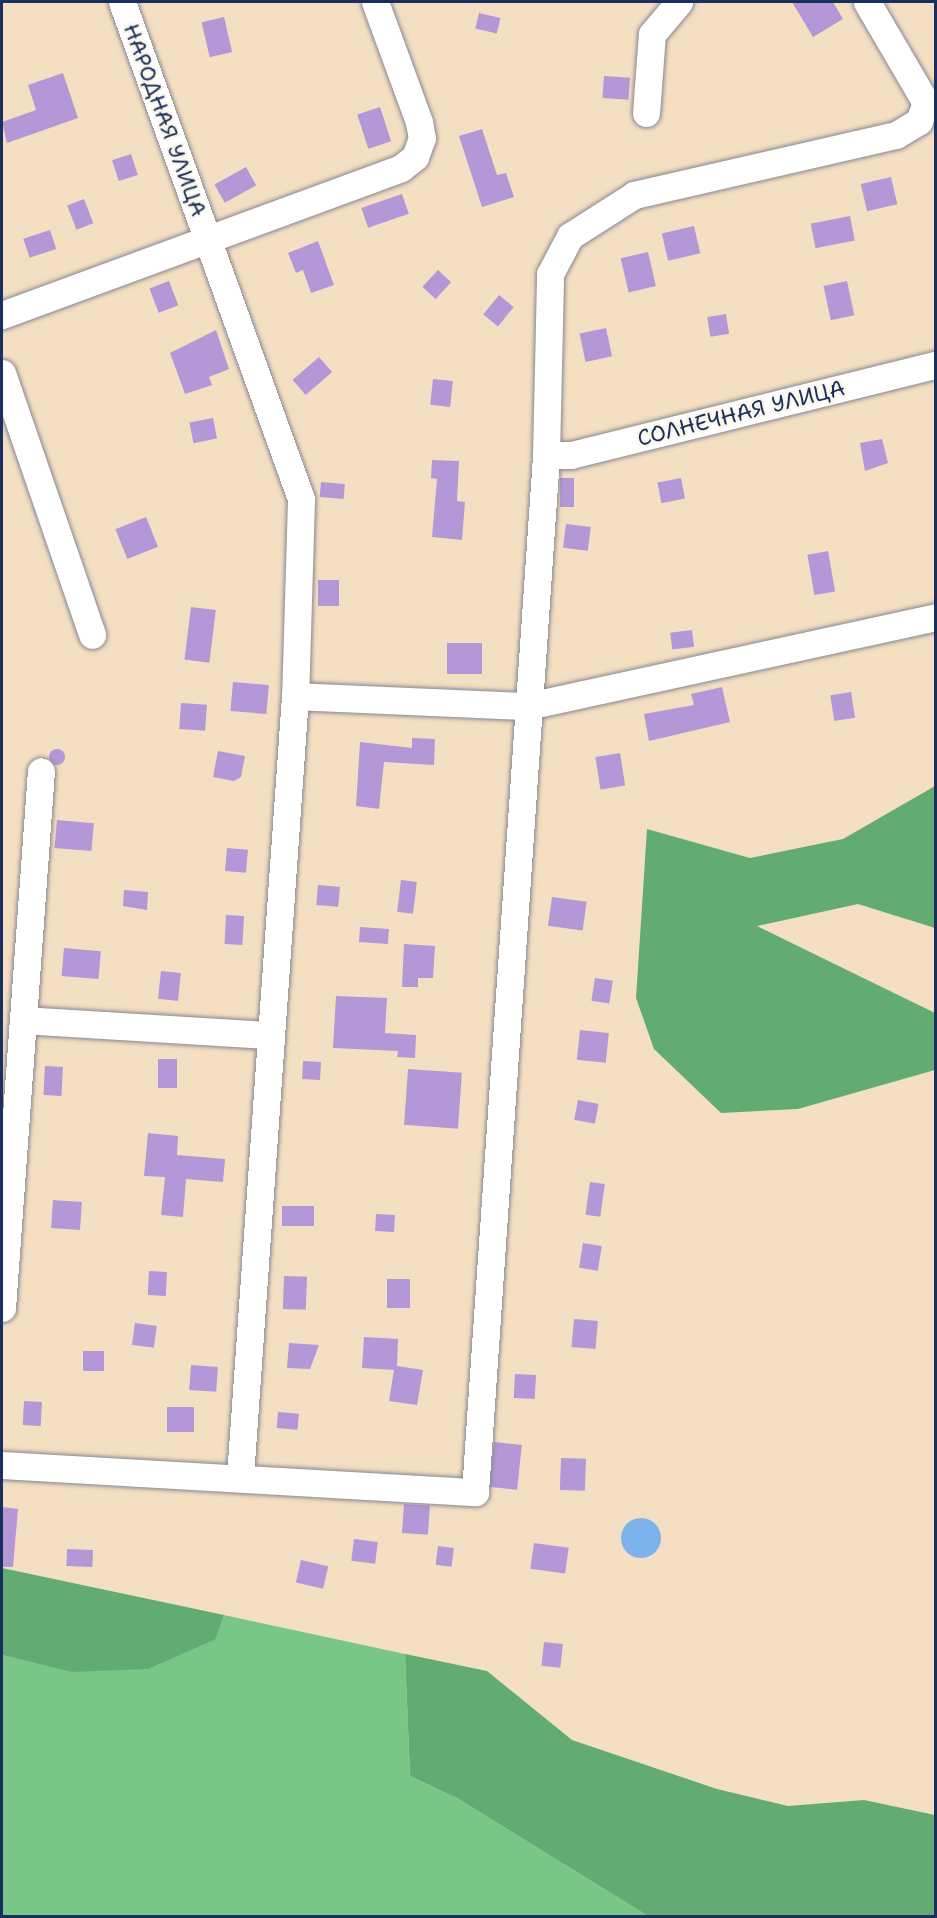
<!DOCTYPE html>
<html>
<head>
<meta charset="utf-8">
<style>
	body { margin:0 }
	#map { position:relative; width:937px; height:1918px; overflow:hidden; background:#f4dfc3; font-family:"Shantell Sans",sans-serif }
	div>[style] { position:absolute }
	.green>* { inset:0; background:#79c787 }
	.forest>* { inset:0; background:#62ac74 }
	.water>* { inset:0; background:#7db3ec }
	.round { border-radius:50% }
	.building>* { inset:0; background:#b497d7; transform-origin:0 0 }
	.roads { filter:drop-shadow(0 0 2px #888790) drop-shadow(0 0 2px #888790) }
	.minor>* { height:27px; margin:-13.5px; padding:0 13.5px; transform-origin:13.5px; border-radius:13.5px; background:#fff }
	span { translate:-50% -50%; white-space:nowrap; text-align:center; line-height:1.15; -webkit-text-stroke:5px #fbf7ec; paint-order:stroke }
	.street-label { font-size:22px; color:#1b2f5e }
	.frame { position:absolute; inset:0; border:3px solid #1b2f5e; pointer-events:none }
</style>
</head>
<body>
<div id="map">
	<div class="green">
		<div style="clip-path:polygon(224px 1615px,405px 1654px,410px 1776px,457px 1798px,648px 1916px,2px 1916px,2px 1655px,70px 1672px,216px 1639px)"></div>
	</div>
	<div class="forest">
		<div style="clip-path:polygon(935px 786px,935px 928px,858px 904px,757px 926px,935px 1013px,935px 1070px,798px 1109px,721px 1113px,654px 1049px,636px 998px,647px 829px,750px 858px,843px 839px)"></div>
		<div style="clip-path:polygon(2px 1568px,224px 1615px,216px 1639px,148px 1669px,70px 1672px,2px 1655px)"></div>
		<div style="clip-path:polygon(405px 1654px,487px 1671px,572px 1740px,717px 1789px,788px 1806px,864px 1800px,935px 1815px,935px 1916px,648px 1916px,457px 1798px,410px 1776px)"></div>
	</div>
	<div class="water">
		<div class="round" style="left:621px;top:1518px;width:40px;height:40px"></div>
	</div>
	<div class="building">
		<div style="clip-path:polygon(792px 2px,833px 2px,843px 19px,813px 37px)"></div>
		<div style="left:479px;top:13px;width:22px;height:16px;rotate:13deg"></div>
		<div style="left:224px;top:17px;width:36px;height:23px;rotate:77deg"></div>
		<div style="clip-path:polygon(63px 73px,78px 118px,7px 143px,2px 122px,36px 110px,28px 85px)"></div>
		<div style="left:604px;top:76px;width:26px;height:22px;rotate:4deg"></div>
		<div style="left:380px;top:107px;width:36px;height:24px;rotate:72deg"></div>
		<div style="clip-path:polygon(482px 129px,497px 175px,506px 173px,514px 197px,482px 207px,459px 136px)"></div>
		<div style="left:131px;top:154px;width:22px;height:20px;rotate:72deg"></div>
		<div style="left:246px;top:167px;width:21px;height:36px;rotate:61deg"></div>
		<div style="left:891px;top:177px;width:28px;height:31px;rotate:77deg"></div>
		<div style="left:402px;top:194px;width:21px;height:43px;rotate:71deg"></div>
		<div style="left:84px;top:199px;width:26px;height:18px;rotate:69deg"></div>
		<div style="left:850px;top:216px;width:25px;height:40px;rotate:79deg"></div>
		<div style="left:694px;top:226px;width:28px;height:33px;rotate:77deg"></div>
		<div style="left:50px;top:230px;width:20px;height:28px;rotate:72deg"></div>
		<div style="clip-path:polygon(318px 241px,334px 285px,311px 293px,303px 270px,296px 273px,288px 253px)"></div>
		<div style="left:648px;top:252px;width:35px;height:28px;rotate:77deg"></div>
		<div style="left:438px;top:270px;width:18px;height:23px;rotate:43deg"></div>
		<div style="left:169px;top:281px;width:26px;height:21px;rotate:69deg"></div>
		<div style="left:847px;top:281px;width:35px;height:24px;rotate:78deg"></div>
		<div style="left:499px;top:295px;width:19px;height:25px;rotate:39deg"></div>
		<div style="left:726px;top:314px;width:20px;height:19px;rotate:81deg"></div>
		<div style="left:606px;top:328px;width:29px;height:27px;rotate:78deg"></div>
		<div style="clip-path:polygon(216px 330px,229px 369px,209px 377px,212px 385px,185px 394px,170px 353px)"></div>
		<div style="left:319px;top:357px;width:20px;height:35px;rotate:49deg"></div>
		<div style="left:433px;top:379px;width:20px;height:26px;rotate:6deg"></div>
		<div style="left:213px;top:418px;width:21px;height:24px;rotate:79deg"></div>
		<div style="clip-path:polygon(882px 439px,888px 463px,865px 471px,860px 443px)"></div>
		<div style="clip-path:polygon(432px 460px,459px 461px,457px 501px,465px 502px,462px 540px,432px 537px,437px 479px,431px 478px)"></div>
		<div style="left:560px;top:478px;width:14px;height:29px"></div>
		<div style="left:681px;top:478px;width:21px;height:24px;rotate:79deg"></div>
		<div style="left:321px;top:482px;width:24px;height:15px;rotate:5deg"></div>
		<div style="left:146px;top:517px;width:32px;height:33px;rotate:68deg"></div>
		<div style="left:566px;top:524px;width:25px;height:24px;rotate:7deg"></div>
		<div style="left:828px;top:551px;width:41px;height:21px;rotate:80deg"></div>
		<div style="left:318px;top:580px;width:21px;height:26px"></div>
		<div style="left:191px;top:607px;width:25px;height:53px;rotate:7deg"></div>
		<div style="left:692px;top:630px;width:17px;height:22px;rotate:83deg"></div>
		<div style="left:447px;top:643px;width:35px;height:31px"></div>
		<div style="left:233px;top:682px;width:36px;height:29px;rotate:5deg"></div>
		<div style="clip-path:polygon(722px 687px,730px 722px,649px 741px,644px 714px,694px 705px,691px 694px)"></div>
		<div style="left:851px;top:692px;width:26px;height:21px;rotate:81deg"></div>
		<div style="left:181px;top:703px;width:26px;height:26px;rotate:4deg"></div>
		<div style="clip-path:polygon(412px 738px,435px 739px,434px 765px,384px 762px,379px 809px,356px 806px,360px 742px,412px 748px)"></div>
		<div class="round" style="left:49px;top:749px;width:16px;height:16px"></div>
		<div style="clip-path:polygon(218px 751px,245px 756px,241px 777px,234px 781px,213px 777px)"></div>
		<div style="left:620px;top:753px;width:33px;height:25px;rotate:81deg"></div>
		<div style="left:57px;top:820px;width:37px;height:28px;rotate:5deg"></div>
		<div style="left:227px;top:848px;width:21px;height:23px;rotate:5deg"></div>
		<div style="left:401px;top:880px;width:16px;height:32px;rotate:7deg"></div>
		<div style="left:318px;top:885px;width:22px;height:20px;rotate:5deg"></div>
		<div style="clip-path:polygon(124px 890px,148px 892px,147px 910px,123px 906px)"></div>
		<div style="left:552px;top:897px;width:35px;height:29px;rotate:8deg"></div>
		<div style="left:226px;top:915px;width:18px;height:29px;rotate:3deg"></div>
		<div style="left:360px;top:927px;width:29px;height:15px;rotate:4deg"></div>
		<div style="clip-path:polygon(404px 944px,435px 946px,433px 978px,418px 978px,418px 987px,402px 987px)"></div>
		<div style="left:64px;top:948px;width:37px;height:28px;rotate:5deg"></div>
		<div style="left:161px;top:971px;width:20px;height:28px;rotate:6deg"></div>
		<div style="left:595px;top:978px;width:18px;height:23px;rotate:9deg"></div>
		<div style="clip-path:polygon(336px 996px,387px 998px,385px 1033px,416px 1035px,415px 1058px,397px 1057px,398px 1051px,333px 1048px)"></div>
		<div style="left:580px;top:1030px;width:29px;height:30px;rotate:6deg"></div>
		<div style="left:158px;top:1059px;width:19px;height:29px"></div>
		<div style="left:303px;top:1061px;width:18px;height:18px;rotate:3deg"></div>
		<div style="left:45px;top:1066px;width:18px;height:29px;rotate:3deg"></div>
		<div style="left:408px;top:1069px;width:54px;height:56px;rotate:4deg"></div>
		<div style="left:578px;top:1100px;width:21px;height:20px;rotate:11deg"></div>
		<div style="clip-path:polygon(148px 1133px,178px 1136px,177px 1155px,225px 1159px,223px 1182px,186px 1179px,183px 1217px,161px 1215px,165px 1177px,144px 1176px)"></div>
		<div style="left:590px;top:1182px;width:15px;height:33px;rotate:8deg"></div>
		<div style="left:53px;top:1200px;width:29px;height:28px;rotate:4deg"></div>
		<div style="left:282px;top:1206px;width:32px;height:20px"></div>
		<div style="left:376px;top:1214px;width:19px;height:17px;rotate:3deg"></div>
		<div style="left:583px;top:1243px;width:19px;height:25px;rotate:9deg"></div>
		<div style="left:149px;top:1271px;width:18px;height:24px;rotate:3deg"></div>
		<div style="left:284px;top:1276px;width:23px;height:33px;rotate:2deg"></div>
		<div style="left:387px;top:1279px;width:23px;height:29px"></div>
		<div style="left:574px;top:1319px;width:24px;height:28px;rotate:5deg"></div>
		<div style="left:135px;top:1323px;width:22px;height:22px;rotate:8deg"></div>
		<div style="clip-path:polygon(364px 1337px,398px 1339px,397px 1366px,423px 1370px,417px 1405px,389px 1401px,394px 1370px,362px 1368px)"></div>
		<div style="clip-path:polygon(289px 1343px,319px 1345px,310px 1369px,287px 1368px)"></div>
		<div style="left:83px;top:1351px;width:21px;height:20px"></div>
		<div style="left:191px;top:1365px;width:27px;height:25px;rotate:4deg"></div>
		<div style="left:515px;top:1374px;width:21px;height:24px;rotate:3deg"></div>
		<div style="left:24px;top:1401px;width:18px;height:24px;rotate:3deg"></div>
		<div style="left:167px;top:1407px;width:27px;height:25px"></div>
		<div style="left:278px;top:1412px;width:21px;height:16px;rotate:5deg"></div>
		<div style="left:494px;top:1442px;width:28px;height:45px;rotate:6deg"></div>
		<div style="left:561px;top:1458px;width:25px;height:32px;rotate:2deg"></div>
		<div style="left:404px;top:1504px;width:26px;height:29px;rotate:4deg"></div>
		<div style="clip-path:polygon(2px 1507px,18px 1509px,13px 1567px,2px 1567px)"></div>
		<div style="left:354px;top:1539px;width:24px;height:22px;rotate:7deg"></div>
		<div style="left:534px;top:1543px;width:35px;height:26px;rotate:8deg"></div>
		<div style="left:438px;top:1546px;width:16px;height:19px;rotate:7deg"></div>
		<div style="left:67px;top:1549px;width:26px;height:17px;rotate:2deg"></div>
		<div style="left:301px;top:1560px;width:28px;height:23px;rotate:13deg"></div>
		<div style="left:544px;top:1642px;width:19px;height:24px;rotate:6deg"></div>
	</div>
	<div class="roads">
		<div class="minor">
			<div style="left:122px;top:2px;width:528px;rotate:70.19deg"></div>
			<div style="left:301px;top:499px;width:197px;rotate:91.7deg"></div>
			<div style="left:295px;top:696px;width:782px;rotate:94.03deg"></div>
			<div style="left:646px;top:113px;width:79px;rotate:-85.7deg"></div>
			<div style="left:652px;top:34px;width:42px;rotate:-49.8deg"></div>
			<div style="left:2px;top:315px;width:425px;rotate:-20.2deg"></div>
			<div style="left:401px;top:168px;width:18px;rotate:-38deg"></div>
			<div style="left:415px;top:157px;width:20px;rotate:-70deg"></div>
			<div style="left:422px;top:138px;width:16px;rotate:-101deg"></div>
			<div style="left:419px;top:122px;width:128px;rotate:-110.1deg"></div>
			<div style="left:2px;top:373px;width:277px;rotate:71deg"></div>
			<div style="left:546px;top:455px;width:25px"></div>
			<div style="left:571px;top:455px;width:376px;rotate:-13.9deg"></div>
			<div style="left:295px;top:696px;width:233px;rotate:2.5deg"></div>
			<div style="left:528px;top:706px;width:418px;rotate:-12.3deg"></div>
			<div style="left:23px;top:1020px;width:248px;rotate:3.5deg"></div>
			<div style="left:2px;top:1308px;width:538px;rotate:-85.85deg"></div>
			<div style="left:2px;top:1465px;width:474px;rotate:3.3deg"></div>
			<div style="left:475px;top:1492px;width:1039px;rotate:-86.08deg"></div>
			<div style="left:546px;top:455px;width:181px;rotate:-88.7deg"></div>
			<div style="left:550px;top:274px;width:43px;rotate:-62.2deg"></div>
			<div style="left:570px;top:236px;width:76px;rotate:-32.6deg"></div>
			<div style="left:634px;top:195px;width:269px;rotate:-12.9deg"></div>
			<div style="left:896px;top:135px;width:27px;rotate:-31deg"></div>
			<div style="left:919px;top:121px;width:19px;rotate:-69deg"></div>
			<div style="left:926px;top:103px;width:117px;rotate:-120.3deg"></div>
		</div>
	</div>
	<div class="street-label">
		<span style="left:165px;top:120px;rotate:70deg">НАРОДНАЯ УЛИЦА</span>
		<span style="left:741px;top:413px;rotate:-14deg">СОЛНЕЧНАЯ УЛИЦА</span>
	</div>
	<div class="frame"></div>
</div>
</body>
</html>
